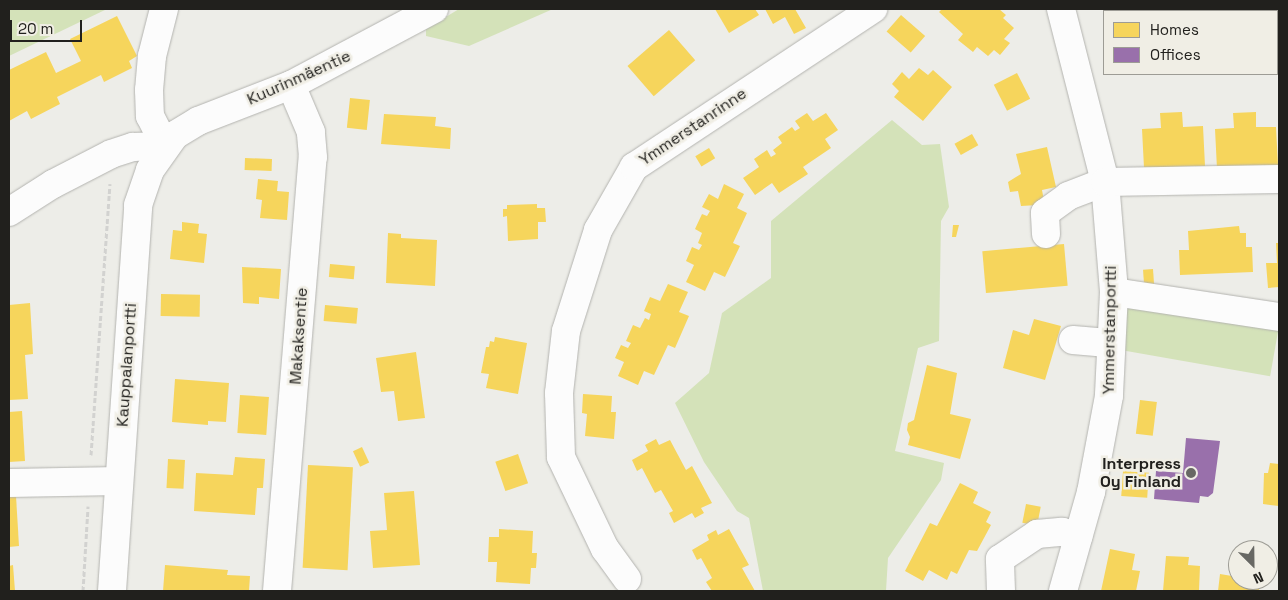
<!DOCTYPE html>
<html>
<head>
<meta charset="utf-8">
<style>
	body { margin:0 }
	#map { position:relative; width:1288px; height:600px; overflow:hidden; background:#edede8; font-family:"Space Grotesk",sans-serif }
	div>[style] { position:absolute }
	.green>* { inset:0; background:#d4e2b9; transform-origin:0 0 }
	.homes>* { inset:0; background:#f6d55c; transform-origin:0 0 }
	.offices>* { inset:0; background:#9970ab }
	.path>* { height:3px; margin-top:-1.5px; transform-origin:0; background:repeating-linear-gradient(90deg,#d2d2d0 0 5px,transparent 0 7.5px) }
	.roads { filter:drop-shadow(0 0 1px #b3b3af) drop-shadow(0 0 1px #b3b3af) }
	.minor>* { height:28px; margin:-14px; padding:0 14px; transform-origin:14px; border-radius:14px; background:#fcfcfc }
	.dots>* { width:14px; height:14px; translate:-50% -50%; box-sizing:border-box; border:2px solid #f0eee5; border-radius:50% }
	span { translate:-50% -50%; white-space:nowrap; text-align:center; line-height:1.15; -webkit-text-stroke:5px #f0eee5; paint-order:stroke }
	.street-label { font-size:16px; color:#21201d }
	.poi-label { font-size:16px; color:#21201d; font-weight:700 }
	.right { translate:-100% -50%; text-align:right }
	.frame { position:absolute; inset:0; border:10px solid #21201d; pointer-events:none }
	.legend { position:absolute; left:1103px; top:10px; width:175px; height:65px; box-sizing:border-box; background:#f0eee5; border:1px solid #9d9c95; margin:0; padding:6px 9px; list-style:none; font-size:15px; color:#21201d }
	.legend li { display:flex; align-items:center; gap:10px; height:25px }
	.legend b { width:25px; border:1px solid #9d9c95 }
	.north { position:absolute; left:1228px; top:540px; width:50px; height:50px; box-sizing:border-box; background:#f0eee5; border:1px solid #9d9c95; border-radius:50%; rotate:157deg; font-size:14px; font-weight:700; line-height:20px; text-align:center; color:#21201d }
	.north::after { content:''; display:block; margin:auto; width:18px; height:22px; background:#686864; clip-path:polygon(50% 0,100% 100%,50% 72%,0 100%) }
	.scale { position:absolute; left:10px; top:20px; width:72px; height:22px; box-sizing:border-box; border:2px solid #21201d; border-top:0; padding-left:6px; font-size:15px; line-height:18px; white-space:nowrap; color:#21201d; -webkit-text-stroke:4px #f0eee5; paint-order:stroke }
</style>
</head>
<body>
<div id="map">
	<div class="green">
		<div style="clip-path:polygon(9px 9px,107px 9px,9px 56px)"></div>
		<div style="clip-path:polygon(459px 9px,553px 9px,469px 46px,426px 36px,426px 29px)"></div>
		<div style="clip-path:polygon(892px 120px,922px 145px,940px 144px,949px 207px,941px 221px,939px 341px,918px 348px,895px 451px,944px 463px,941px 480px,888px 558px,886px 591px,763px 591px,749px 518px,737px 511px,704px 462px,675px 403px,709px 373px,722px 313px,771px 278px,771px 221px)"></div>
		<div style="left:1125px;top:301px;width:156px;height:49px;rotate:10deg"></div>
	</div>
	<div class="homes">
		<div style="clip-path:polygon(715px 9px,755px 9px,759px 15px,729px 33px)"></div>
		<div style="clip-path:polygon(765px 9px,795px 9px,806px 28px,794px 34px,785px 17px,773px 24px)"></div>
		<div style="clip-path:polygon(942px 9px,999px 9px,1006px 15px,1003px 18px,1014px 28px,1004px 39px,1010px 43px,1000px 55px,994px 50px,988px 56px,977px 47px,973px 52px,958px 40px,963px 34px,939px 12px)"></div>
		<div style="clip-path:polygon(1251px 9px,1252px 11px,1223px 11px,1234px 9px)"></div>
		<div style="left:901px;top:15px;width:32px;height:22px;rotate:41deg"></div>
		<div style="clip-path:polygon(117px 16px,137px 56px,129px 61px,132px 68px,104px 82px,101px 75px,57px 97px,60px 104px,31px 119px,27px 111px,9px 121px,9px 70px,46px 52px,56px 73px,81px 61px,70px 39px)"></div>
		<div style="clip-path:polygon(1277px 24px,1279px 24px,1277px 65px)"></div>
		<div style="left:669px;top:30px;width:40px;height:55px;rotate:49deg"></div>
		<div style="clip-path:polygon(919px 68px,928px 75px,933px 70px,952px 87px,923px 121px,894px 97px,899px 91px,892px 84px,902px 72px,909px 79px)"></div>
		<div style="left:1017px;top:73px;width:29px;height:26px;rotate:63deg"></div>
		<div style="left:350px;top:98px;width:20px;height:30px;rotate:6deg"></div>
		<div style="clip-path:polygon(1182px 112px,1183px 127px,1203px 126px,1205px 166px,1144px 168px,1142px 129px,1161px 128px,1160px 113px)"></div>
		<div style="clip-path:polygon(1256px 112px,1256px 127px,1276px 127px,1278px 166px,1217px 169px,1215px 129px,1234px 128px,1233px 113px)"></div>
		<div style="clip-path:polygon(807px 113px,813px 121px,826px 113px,838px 130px,825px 139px,831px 148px,803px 167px,808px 174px,779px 193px,772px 183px,755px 195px,743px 178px,759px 167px,754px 159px,767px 150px,771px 157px,776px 154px,773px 150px,782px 143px,778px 137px,792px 127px,795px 131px,800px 128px,795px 121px)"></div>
		<div style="clip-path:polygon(384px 114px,436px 117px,435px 126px,451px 128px,450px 149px,381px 144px)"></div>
		<div style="left:972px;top:134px;width:13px;height:20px;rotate:61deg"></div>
		<div style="clip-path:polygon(1047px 147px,1056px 187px,1042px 190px,1044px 201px,1038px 205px,1021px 206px,1018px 191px,1010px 192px,1008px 182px,1021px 174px,1016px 154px)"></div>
		<div style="left:709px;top:148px;width:12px;height:16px;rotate:59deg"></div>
		<div style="left:245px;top:158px;width:27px;height:12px;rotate:2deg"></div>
		<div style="clip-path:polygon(258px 179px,278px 181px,277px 191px,289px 192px,287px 220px,260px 218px,262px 200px,256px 199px)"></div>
		<div style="clip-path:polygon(724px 184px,744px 194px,737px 208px,747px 213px,733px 243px,740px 246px,725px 277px,714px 272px,705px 291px,686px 282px,694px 265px,686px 261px,692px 247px,699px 250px,702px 245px,698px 243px,702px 233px,695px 229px,702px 214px,707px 216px,710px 211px,702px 207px,709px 194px,718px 199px)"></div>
		<div style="clip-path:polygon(537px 204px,537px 208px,545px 208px,546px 222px,538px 222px,538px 239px,508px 241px,507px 216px,503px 217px,503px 209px,507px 209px,507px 205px)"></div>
		<div style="clip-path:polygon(182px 222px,199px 224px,198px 233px,207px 234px,204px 263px,170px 259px,173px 230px,182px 231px)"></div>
		<div style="clip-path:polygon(953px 225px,959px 225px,956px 237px,952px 237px)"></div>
		<div style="clip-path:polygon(1239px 226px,1240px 233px,1246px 233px,1246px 247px,1252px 247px,1253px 272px,1180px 275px,1179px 250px,1189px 250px,1188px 231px)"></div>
		<div style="clip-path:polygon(388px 233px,401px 234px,401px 238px,437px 240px,435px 286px,386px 283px)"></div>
		<div style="clip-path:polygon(1276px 243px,1279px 243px,1279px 287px,1268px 288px,1266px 263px,1277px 263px)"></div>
		<div style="left:1064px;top:244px;width:42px;height:82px;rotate:85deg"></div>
		<div style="left:330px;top:264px;width:25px;height:13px;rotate:5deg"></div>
		<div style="clip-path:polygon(242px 267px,281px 269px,279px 299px,259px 297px,259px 304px,243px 303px)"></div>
		<div style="left:1153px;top:269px;width:16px;height:10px;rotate:86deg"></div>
		<div style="clip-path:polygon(668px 284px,688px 292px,679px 312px,689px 316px,675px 348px,668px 345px,654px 375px,644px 371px,638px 385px,618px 376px,624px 362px,615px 358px,621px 345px,628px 348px,631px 343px,626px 341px,633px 325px,640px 328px,645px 318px,649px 320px,651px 314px,644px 311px,650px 297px,660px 301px)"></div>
		<div style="left:161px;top:294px;width:39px;height:22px;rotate:1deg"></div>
		<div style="clip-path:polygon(30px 303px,33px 354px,25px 355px,28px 399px,9px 400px,9px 305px)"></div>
		<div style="left:325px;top:305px;width:33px;height:16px;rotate:5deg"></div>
		<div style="clip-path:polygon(1034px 319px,1061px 326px,1045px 380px,1003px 368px,1013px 330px,1029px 335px)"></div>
		<div style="clip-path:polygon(495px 337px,527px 343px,518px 394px,486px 388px,489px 374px,481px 373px,486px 347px,489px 347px,490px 341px,494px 342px)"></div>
		<div style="clip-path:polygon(416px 352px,425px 418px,398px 421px,394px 391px,381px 392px,376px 358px)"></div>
		<div style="clip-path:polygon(927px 365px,957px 373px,950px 414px,971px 419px,960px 459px,908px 445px,910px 437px,907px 430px,908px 423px,914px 420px)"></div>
		<div style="clip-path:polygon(175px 379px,229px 383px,226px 422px,208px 421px,208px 425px,172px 422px)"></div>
		<div style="clip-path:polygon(583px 394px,612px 396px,611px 412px,616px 412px,614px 439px,585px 436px,587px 414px,582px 413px)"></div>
		<div style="left:240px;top:395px;width:29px;height:38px;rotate:4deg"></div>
		<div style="left:1140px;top:400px;width:17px;height:34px;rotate:7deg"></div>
		<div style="clip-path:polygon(22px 411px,25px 461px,9px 462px,9px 412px)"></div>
		<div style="clip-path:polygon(656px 439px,659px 445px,670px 440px,686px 470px,692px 466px,712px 503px,701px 508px,704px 513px,695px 518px,692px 513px,674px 523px,669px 513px,673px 511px,661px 490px,655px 493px,642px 468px,637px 471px,632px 460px,648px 451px,645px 445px)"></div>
		<div style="left:362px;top:447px;width:17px;height:10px;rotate:65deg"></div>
		<div style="left:518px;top:454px;width:31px;height:24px;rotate:71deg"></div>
		<div style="clip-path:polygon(235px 457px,265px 459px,263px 488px,257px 488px,255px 515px,194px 511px,196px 473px,233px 475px)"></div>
		<div style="left:168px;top:459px;width:17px;height:29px;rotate:3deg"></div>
		<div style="clip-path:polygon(1270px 463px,1279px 464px,1279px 506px,1263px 504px,1264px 473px,1268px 473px)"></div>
		<div style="left:308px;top:465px;width:45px;height:103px;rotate:3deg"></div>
		<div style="left:1123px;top:471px;width:26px;height:25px;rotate:4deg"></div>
		<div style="clip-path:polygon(960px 483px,978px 492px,973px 503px,991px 512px,986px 522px,991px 525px,977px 551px,969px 550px,957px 574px,951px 571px,947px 580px,929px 570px,923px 581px,905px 571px,930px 523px,937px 526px)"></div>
		<div style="clip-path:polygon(414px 491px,420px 565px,373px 568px,370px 531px,387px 530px,384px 493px)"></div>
		<div style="clip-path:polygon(9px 496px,16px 496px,19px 546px,9px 547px)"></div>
		<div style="left:1026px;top:504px;width:15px;height:19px;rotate:11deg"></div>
		<div style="clip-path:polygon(499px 529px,533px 531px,532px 553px,537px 553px,536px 568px,531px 568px,530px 584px,496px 582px,497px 562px,488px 562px,489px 537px,499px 537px)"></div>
		<div style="clip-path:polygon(729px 529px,749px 565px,742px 568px,755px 591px,712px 591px,706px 582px,712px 578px,701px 558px,697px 560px,692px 550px,709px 540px,707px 535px,716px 530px,718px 535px)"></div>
		<div style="clip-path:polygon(1110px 549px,1135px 554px,1132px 570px,1140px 571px,1136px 591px,1101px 591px)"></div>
		<div style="clip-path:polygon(1166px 556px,1189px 557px,1188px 565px,1200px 566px,1199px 591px,1163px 591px)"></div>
		<div style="clip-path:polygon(13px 565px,15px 591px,9px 591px,9px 566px)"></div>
		<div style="clip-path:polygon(165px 565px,228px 570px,227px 575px,250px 576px,249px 591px,163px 591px)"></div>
		<div style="clip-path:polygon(1220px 574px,1238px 577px,1238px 580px,1260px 580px,1259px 591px,1218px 591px)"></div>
	</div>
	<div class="offices">
		<div style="clip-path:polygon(1186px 438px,1220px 441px,1213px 493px,1208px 497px,1200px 496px,1199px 503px,1154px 499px,1156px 471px,1183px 473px)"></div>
	</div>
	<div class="path">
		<div style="left:91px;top:455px;width:272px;rotate:-86deg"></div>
		<div style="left:83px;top:591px;width:85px;rotate:-86.6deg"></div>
	</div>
	<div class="roads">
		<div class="minor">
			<div style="left:164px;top:9px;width:49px;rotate:104.3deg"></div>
			<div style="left:152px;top:56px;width:34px;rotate:95deg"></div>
			<div style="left:149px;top:90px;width:26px;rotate:88deg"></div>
			<div style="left:150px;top:116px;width:34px;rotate:63deg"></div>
			<div style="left:1061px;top:9px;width:179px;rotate:75.7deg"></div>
			<div style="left:1105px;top:182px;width:110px;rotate:85.3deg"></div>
			<div style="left:1114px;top:292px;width:104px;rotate:92.8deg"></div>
			<div style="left:1109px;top:396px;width:98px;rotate:100.6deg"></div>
			<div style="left:1091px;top:492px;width:103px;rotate:105.8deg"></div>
			<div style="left:9px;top:212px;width:52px;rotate:-32.5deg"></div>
			<div style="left:53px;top:184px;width:65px;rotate:-27.3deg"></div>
			<div style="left:111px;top:154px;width:23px;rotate:-18deg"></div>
			<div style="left:133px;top:147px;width:32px;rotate:-2deg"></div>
			<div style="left:1046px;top:234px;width:21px;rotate:-93deg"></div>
			<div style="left:1045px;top:213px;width:29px;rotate:-36deg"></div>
			<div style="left:1068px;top:196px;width:40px;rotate:-21deg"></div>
			<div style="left:1105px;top:182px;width:174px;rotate:-1deg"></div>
			<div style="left:1114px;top:292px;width:167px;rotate:8.6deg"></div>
			<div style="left:1073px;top:340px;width:38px;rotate:5deg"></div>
			<div style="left:9px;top:483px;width:110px;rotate:-1deg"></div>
			<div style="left:627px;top:579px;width:37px;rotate:-126deg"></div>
			<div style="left:605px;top:549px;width:102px;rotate:-115.6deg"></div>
			<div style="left:561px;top:457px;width:64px;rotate:-91.8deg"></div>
			<div style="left:559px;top:393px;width:62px;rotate:-83.6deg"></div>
			<div style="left:566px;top:331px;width:106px;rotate:-72.4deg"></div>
			<div style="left:598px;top:230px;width:73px;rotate:-60.3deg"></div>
			<div style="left:634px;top:167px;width:287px;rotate:-33.5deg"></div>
			<div style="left:112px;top:591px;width:387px;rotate:-86.1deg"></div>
			<div style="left:138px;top:205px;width:37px;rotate:-71deg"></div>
			<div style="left:150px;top:170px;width:43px;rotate:-54.5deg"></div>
			<div style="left:175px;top:135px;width:27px;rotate:-31deg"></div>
			<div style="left:198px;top:121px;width:100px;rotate:-21.2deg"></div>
			<div style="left:291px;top:85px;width:162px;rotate:-28deg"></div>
			<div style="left:277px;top:591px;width:435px;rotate:-85.3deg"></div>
			<div style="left:313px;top:157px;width:25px;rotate:-95deg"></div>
			<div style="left:311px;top:132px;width:51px;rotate:-113.1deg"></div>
			<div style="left:1001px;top:591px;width:32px;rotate:-92deg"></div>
			<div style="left:1000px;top:559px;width:45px;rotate:-34deg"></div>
			<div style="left:1037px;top:534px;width:25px;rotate:-5deg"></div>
			<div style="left:1062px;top:532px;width:17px;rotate:13deg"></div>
		</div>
	</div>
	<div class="dots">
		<div style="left:1191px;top:473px;background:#686864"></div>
	</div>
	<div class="street-label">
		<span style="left:299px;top:78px;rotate:-24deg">Kuurinmäentie</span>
		<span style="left:693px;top:127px;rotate:-34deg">Ymmerstanrinne</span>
		<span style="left:1110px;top:330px;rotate:-89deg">Ymmerstanportti</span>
		<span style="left:299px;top:336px;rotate:-86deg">Makaksentie</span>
		<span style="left:127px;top:365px;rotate:-86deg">Kauppalanportti</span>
	</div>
	<div class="poi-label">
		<span class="right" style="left:1181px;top:473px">Interpress<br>Oy Finland</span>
	</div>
	<div class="frame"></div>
	<ul class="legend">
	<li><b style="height:14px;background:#f6d55c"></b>Homes</li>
	<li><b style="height:14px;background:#9970ab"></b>Offices</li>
	</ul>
	<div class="north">N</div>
	<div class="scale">20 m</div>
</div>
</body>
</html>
